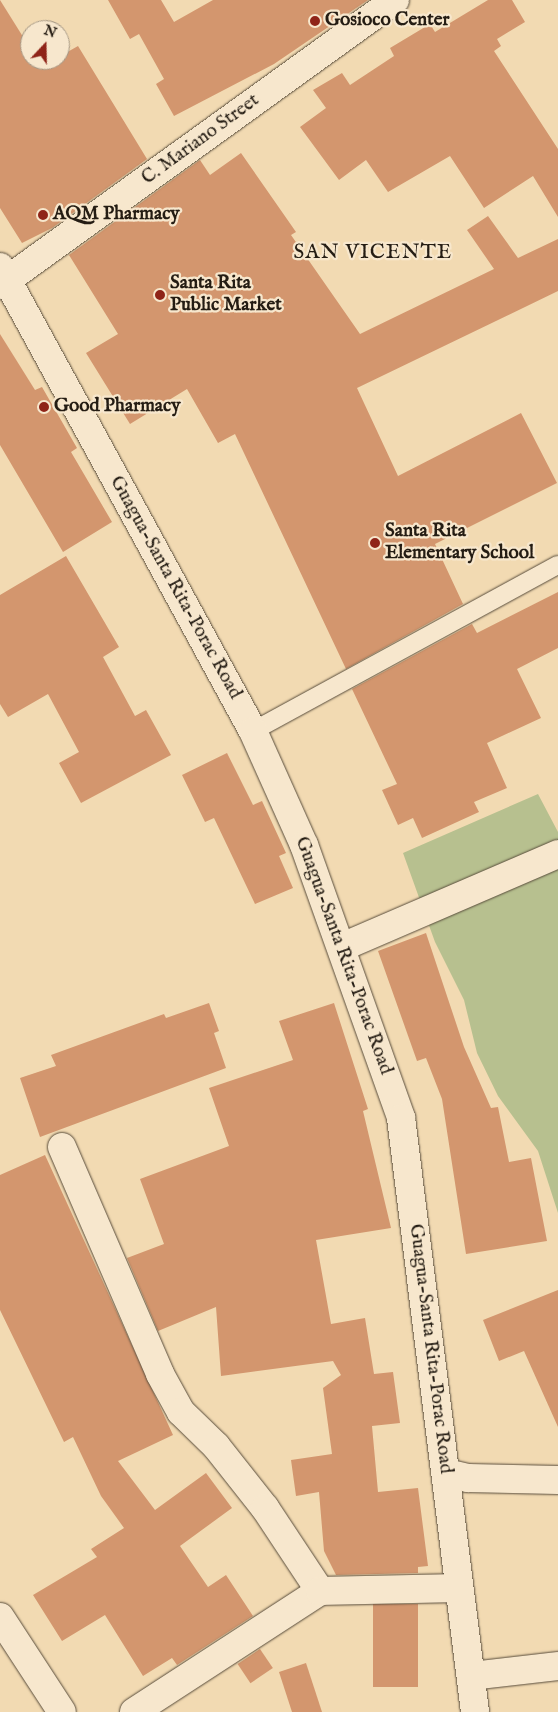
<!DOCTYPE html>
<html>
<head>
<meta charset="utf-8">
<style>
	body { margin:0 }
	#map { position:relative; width:558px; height:1712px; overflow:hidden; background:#f2dab2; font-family:"IM FELL English",serif }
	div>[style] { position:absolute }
	.green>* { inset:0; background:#b7c08f }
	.building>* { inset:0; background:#d3966e; transform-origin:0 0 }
	.roads { filter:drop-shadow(0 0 1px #584c3b) drop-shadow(0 0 1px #584c3b) }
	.lane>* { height:18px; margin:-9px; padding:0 9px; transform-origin:9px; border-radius:9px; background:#f7e7cd }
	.street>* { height:28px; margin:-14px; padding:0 14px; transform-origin:14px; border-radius:14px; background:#f7e7cd }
	.secondary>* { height:28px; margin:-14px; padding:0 14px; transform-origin:14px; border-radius:14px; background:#f7e7cd }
	.dots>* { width:14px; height:14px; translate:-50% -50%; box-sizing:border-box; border:2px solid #f7e7cd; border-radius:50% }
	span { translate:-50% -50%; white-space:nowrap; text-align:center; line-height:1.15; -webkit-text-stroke:4.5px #f7e7cd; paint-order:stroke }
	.poi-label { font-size:19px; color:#241c13; font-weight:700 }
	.left { translate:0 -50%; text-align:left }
	.street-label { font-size:19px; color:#241c13 }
	.quarter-label { font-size:21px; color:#241c13; letter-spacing:1px }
	.north { position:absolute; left:20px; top:20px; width:50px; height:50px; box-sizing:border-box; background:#f7e7cd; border:1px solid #a39683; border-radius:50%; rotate:21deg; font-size:14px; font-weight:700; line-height:20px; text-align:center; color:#241c13 }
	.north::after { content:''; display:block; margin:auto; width:18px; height:22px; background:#8f2418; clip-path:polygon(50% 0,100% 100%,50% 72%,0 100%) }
</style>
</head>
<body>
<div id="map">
	<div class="green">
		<div style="clip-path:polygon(538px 794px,558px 832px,558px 1213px,538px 1151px,498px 1096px,477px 1053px,464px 1000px,435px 942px,403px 853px)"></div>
	</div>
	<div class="building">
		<div style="clip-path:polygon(0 0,30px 48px,30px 60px,37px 60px,41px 67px,78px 46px,147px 159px,52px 228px,22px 243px,0 208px)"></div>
		<div style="clip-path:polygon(108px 0,161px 0,174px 22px,213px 0,368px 0,274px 64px,174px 116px,156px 84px,164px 79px,139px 34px,130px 39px)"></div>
		<div style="clip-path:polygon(488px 0,512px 0,525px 22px,497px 39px,501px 46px,494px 51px,558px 149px,558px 217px,533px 176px,484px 208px,450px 156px,388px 192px,366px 160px,339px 180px,300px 127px,326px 108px,313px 90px,342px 73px,350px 85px,394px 56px,390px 48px,430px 24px,435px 32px)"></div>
		<div style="clip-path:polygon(241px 153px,296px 232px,291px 235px,360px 334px,494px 269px,467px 230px,488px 216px,518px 258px,558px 239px,558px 291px,357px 388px,398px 476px,521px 413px,557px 483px,435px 544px,463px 604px,346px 669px,235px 434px,218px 443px,187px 389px,130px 424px,86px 353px,118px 334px,69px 255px,200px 160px,210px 175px)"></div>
		<div style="clip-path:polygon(0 334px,35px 390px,42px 387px,77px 448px,71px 452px,112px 522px,63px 552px,0 445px)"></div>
		<div style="clip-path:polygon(66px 556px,119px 647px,103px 657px,135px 716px,146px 710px,171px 755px,81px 803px,59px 763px,79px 752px,48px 694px,8px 717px,0 704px,0 595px)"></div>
		<div style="clip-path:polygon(558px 592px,558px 648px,517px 669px,541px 718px,487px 743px,507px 788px,474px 802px,479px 812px,422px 838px,413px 818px,398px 825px,382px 790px,397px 784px,352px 689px,472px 624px,477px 633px)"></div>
		<div style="clip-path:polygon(227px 753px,253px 805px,262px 801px,286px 853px,279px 856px,293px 888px,255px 904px,214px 818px,205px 822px,182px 775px)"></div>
		<div style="clip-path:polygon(426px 933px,464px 1047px,491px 1108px,498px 1107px,509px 1162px,531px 1158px,547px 1241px,466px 1254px,442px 1099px,426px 1058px,417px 1061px,378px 951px)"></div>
		<div style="clip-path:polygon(209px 1003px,219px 1031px,214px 1033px,226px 1068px,40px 1137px,20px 1078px,56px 1066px,51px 1055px,164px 1014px,166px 1018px)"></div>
		<div style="clip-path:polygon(334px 1003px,368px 1109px,363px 1111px,391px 1228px,316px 1240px,331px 1324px,365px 1318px,374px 1374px,393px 1372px,400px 1423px,372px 1426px,378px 1492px,418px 1488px,428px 1566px,418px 1567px,418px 1573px,336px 1575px,324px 1551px,319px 1492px,296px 1496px,291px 1460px,332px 1454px,323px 1388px,341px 1375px,333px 1361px,221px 1376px,216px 1307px,158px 1331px,127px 1258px,164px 1244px,140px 1179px,229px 1146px,209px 1088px,293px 1060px,279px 1021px)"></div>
		<div style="clip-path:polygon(45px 1155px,173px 1435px,118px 1461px,155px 1510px,206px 1473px,232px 1508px,180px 1546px,208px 1587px,226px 1575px,253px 1616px,177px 1665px,172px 1658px,143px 1676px,105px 1615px,62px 1641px,33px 1595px,97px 1557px,91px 1549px,124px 1528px,101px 1496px,73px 1437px,64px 1442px,0 1310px,0 1175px)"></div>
		<div style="clip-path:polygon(558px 1290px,558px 1427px,524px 1351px,499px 1361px,483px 1320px)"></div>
		<div style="left:418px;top:1604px;width:83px;height:45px;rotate:90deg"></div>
		<div style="left:260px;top:1649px;width:23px;height:27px;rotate:56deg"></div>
		<div style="clip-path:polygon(306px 1663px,322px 1712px,292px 1712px,279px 1672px)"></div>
	</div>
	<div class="roads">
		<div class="lane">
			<div style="left:253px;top:731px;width:347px;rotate:-28.6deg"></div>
		</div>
		<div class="street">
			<div style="left:342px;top:947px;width:235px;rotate:-23.3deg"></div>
			<div style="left:62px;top:1147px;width:247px;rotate:66.6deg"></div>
			<div style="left:160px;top:1374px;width:43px;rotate:61.1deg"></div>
			<div style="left:181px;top:1412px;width:49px;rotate:44.2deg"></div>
			<div style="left:216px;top:1446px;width:79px;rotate:51.7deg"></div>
			<div style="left:265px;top:1508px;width:100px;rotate:56.5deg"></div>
			<div style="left:446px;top:1473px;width:23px;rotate:13deg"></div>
			<div style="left:468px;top:1478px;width:90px;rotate:1.3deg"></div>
			<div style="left:0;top:1617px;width:113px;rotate:56.9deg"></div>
			<div style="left:471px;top:1676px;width:88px;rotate:-6.6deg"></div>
			<div style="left:134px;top:1712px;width:222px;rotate:-33deg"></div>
			<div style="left:320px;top:1591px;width:138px;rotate:-1.2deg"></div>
		</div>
		<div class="secondary">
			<div style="left:0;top:267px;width:528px;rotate:61.4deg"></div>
			<div style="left:253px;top:731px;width:125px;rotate:65.9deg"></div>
			<div style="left:304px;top:845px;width:290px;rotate:70.4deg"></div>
			<div style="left:401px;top:1118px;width:599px;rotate:82.9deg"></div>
			<div style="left:0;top:285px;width:487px;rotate:-35.8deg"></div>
		</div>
	</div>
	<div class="dots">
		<div style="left:315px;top:21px;background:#8f2418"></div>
		<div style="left:43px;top:215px;background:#8f2418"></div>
		<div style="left:160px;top:295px;background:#8f2418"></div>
		<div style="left:44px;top:407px;background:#8f2418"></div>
		<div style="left:375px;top:543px;background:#8f2418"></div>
	</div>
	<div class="poi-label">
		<span class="left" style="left:325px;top:21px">Gosioco Center</span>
		<span class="left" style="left:53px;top:215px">AQM Pharmacy</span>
		<span class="left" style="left:170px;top:295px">Santa Rita<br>Public Market</span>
		<span class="left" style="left:54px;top:407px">Good Pharmacy</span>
		<span class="left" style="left:385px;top:543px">Santa Rita<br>Elementary School</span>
	</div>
	<div class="street-label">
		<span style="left:201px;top:140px;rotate:-36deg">C. Mariano Street</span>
		<span style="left:175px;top:588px;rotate:61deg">Guagua-Santa Rita-Porac Road</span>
		<span style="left:343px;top:956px;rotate:70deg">Guagua-Santa Rita-Porac Road</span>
		<span style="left:430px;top:1349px;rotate:83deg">Guagua-Santa Rita-Porac Road</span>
	</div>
	<div class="quarter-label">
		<span style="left:373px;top:253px">SAN VICENTE</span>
	</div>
	<div class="north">N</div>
</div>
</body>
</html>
